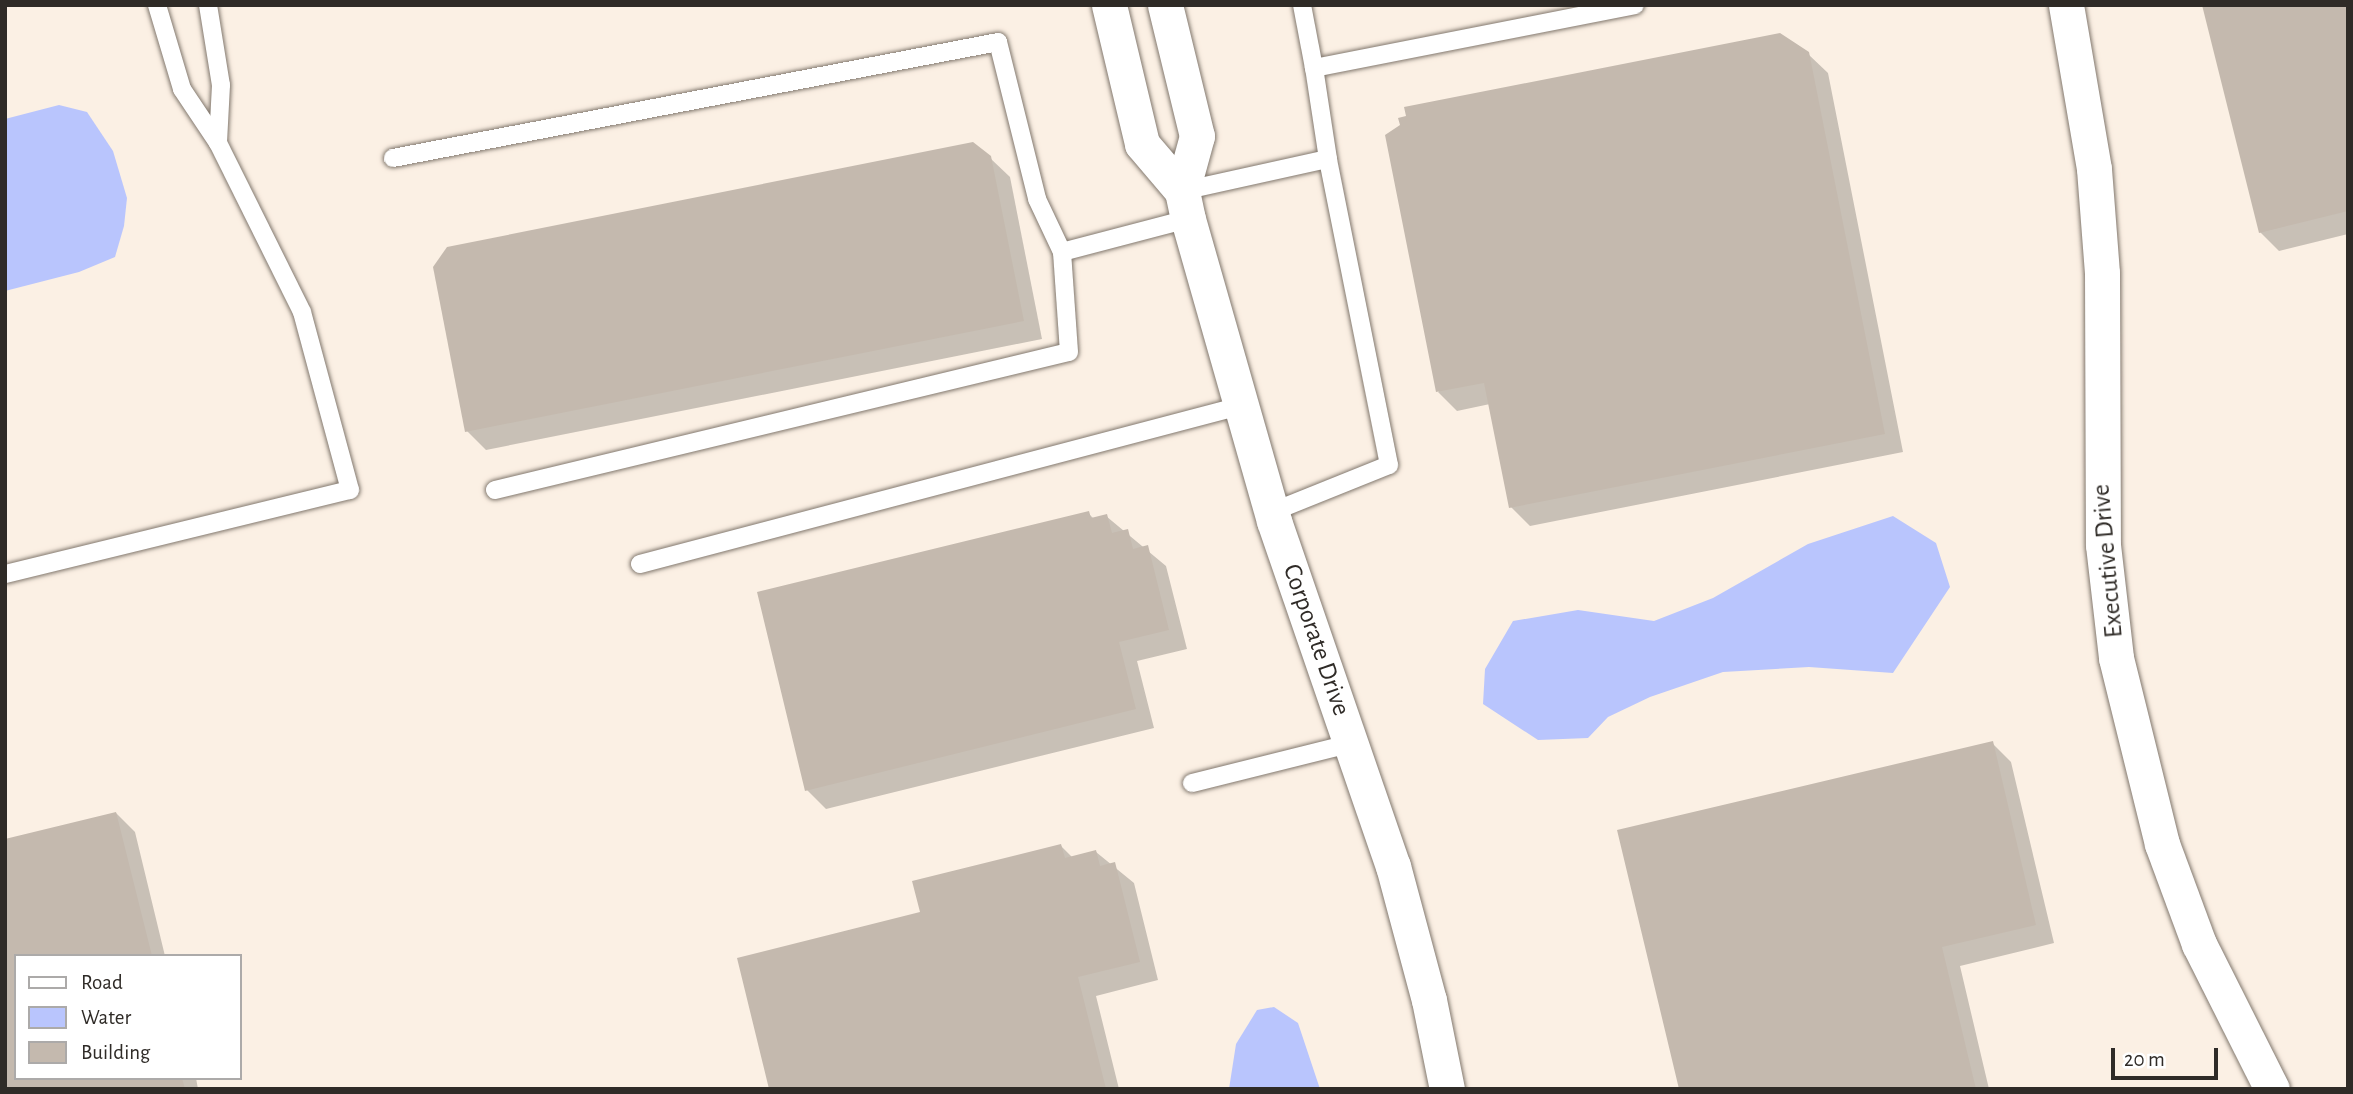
<!DOCTYPE html>
<html>
<head>
<meta charset="utf-8">
<style>
	body { margin:0 }
	#map { position:relative; width:2353px; height:1094px; overflow:hidden; background:#fbf0e4; font-family:"Alegreya Sans",sans-serif }
	div>[style] { position:absolute }
	.water>* { inset:0; background:#b9c5fd }
	.shadow>* { inset:0; background:#0003 }
	.building>* { inset:0; background:#c4b9ae }
	.roads { filter:drop-shadow(0 0 2px #82786e) drop-shadow(0 0 2px #82786e) }
	.service>* { height:18px; margin:-9px; padding:0 9px; transform-origin:9px; border-radius:9px; background:#fff }
	.minor>* { height:35px; margin:-17.5px; padding:0 17.5px; transform-origin:17.5px; border-radius:17.5px; background:#fff }
	span { translate:-50% -50%; white-space:nowrap; text-align:center; line-height:1.15; -webkit-text-stroke:6px #fff; paint-order:stroke }
	.street-label { font-size:26px; color:#2f2b27 }
	.frame { position:absolute; inset:0; border:7px solid #2f2b27; pointer-events:none }
	.legend { position:absolute; left:14px; top:954px; width:228px; height:126px; box-sizing:border-box; background:#fff; border:2px solid #acaaa9; margin:0; padding:9px 12px; list-style:none; font-size:21px; color:#2f2b27 }
	.legend li { display:flex; align-items:center; gap:14px; height:35px }
	.legend b { width:35px; border:2px solid #acaaa9 }
	.scale { position:absolute; left:2111px; top:1048px; width:107px; height:32px; box-sizing:border-box; border:4px solid #2f2b27; border-top:0; padding-left:9px; font-size:21px; line-height:24px; white-space:nowrap; color:#2f2b27; -webkit-text-stroke:5px #fff; paint-order:stroke }
</style>
</head>
<body>
<div id="map">
	<div class="water">
		<div style="clip-path:polygon(59px 105px,87px 112px,113px 151px,127px 198px,124px 226px,115px 257px,79px 272px,5px 291px,5px 119px)"></div>
		<div style="clip-path:polygon(1893px 516px,1936px 543px,1950px 587px,1893px 673px,1809px 667px,1723px 672px,1650px 697px,1608px 717px,1588px 738px,1538px 740px,1483px 704px,1485px 669px,1513px 621px,1578px 610px,1654px 621px,1713px 598px,1808px 544px)"></div>
		<div style="clip-path:polygon(1274px 1007px,1298px 1023px,1320px 1089px,1229px 1089px,1236px 1044px,1257px 1010px)"></div>
	</div>
	<div class="shadow">
		<div style="clip-path:polygon(2348px 5px,2348px 234px,2279px 251px,2260px 232px)"></div>
		<div style="clip-path:polygon(1808px 54px,1828px 73px,1903px 452px,1530px 526px,1511px 507px,1490px 404px,1457px 411px,1438px 392px)"></div>
		<div style="clip-path:polygon(990px 158px,1010px 177px,1042px 339px,486px 450px,467px 431px)"></div>
		<div style="clip-path:polygon(1088px 513px,1094px 519px,1106px 516px,1166px 566px,1187px 649px,1137px 661px,1154px 728px,826px 809px,807px 790px)"></div>
		<div style="clip-path:polygon(1992px 743px,2011px 762px,2054px 943px,1960px 966px,1989px 1089px,1681px 1089px)"></div>
		<div style="clip-path:polygon(116px 813px,135px 832px,165px 956px,16px 956px,16px 1078px,196px 1078px,198px 1089px,5px 1089px,5px 841px)"></div>
		<div style="clip-path:polygon(1061px 846px,1073px 858px,1096px 852px,1134px 883px,1158px 980px,1096px 996px,1119px 1089px,771px 1089px,922px 914px)"></div>
	</div>
	<div class="building">
		<div style="clip-path:polygon(2202px 5px,2348px 5px,2348px 211px,2259px 233px)"></div>
		<div style="clip-path:polygon(1780px 33px,1809px 52px,1885px 434px,1509px 508px,1484px 383px,1436px 392px,1385px 135px,1400px 125px,1398px 118px,1406px 116px,1404px 107px)"></div>
		<div style="clip-path:polygon(973px 142px,991px 156px,1024px 321px,465px 432px,433px 267px,447px 247px)"></div>
		<div style="clip-path:polygon(1089px 511px,1091px 518px,1107px 514px,1112px 533px,1128px 529px,1133px 549px,1148px 545px,1169px 630px,1119px 642px,1136px 709px,805px 791px,757px 592px)"></div>
		<div style="clip-path:polygon(1993px 741px,2036px 925px,1942px 947px,1976px 1089px,1679px 1089px,1617px 830px)"></div>
		<div style="clip-path:polygon(116px 812px,152px 956px,16px 956px,16px 1078px,182px 1078px,185px 1089px,5px 1089px,5px 839px)"></div>
		<div style="clip-path:polygon(1061px 844px,1065px 858px,1096px 850px,1100px 866px,1115px 862px,1140px 962px,1078px 977px,1106px 1089px,769px 1089px,737px 958px,920px 912px,912px 881px)"></div>
	</div>
	<div class="roads">
		<div class="service">
			<div style="left:208px;top:5px;width:81px;rotate:80.8deg"></div>
			<div style="left:221px;top:85px;width:58px;rotate:93deg"></div>
			<div style="left:1302px;top:5px;width:64px;rotate:79.2deg"></div>
			<div style="left:393px;top:158px;width:616px;rotate:-10.85deg"></div>
			<div style="left:998px;top:42px;width:162px;rotate:76deg"></div>
			<div style="left:1037px;top:199px;width:59px;rotate:64.7deg"></div>
			<div style="left:1062px;top:252px;width:130px;rotate:-14.7deg"></div>
			<div style="left:1182px;top:191px;width:149px;rotate:-12.4deg"></div>
			<div style="left:1328px;top:159px;width:92px;rotate:-98.7deg"></div>
			<div style="left:1314px;top:68px;width:327px;rotate:-11.1deg"></div>
			<div style="left:495px;top:490px;width:590px;rotate:-13.52deg"></div>
			<div style="left:1069px;top:352px;width:100px;rotate:-94deg"></div>
			<div style="left:1272px;top:512px;width:126px;rotate:-21.9deg"></div>
			<div style="left:1389px;top:465px;width:312px;rotate:-101.3deg"></div>
			<div style="left:640px;top:564px;width:620px;rotate:-14.75deg"></div>
			<div style="left:5px;top:574px;width:355px;rotate:-13.7deg"></div>
			<div style="left:350px;top:490px;width:184px;rotate:-105.1deg"></div>
			<div style="left:302px;top:312px;width:189px;rotate:-116.4deg"></div>
			<div style="left:218px;top:143px;width:65px;rotate:-123.7deg"></div>
			<div style="left:182px;top:89px;width:88px;rotate:-106.6deg"></div>
			<div style="left:1192px;top:783px;width:165px;rotate:-14deg"></div>
		</div>
		<div class="minor">
			<div style="left:1109px;top:5px;width:143px;rotate:76.6deg"></div>
			<div style="left:1142px;top:144px;width:62px;rotate:49.6deg"></div>
			<div style="left:1165px;top:5px;width:135px;rotate:76.3deg"></div>
			<div style="left:1197px;top:136px;width:57px;rotate:105.3deg"></div>
			<div style="left:1182px;top:191px;width:29px;rotate:78deg"></div>
			<div style="left:1188px;top:219px;width:314px;rotate:74.1deg"></div>
			<div style="left:1274px;top:521px;width:365px;rotate:71deg"></div>
			<div style="left:1393px;top:866px;width:139px;rotate:75deg"></div>
			<div style="left:1429px;top:1000px;width:91px;rotate:78.6deg"></div>
			<div style="left:2066px;top:5px;width:166px;rotate:80.3deg"></div>
			<div style="left:2094px;top:169px;width:104px;rotate:85.6deg"></div>
			<div style="left:2102px;top:273px;width:272px;rotate:89.8deg"></div>
			<div style="left:2103px;top:545px;width:114px;rotate:83.4deg"></div>
			<div style="left:2116px;top:658px;width:192px;rotate:76.1deg"></div>
			<div style="left:2162px;top:844px;width:107px;rotate:69.7deg"></div>
			<div style="left:2199px;top:944px;width:162px;rotate:63.3deg"></div>
		</div>
	</div>
	<div class="street-label">
		<span style="left:2108px;top:561px;rotate:-95deg">Executive Drive</span>
		<span style="left:1316px;top:640px;rotate:71deg">Corporate Drive</span>
	</div>
	<div class="frame"></div>
	<ul class="legend">
	<li><b style="height:9px;background:#fff"></b>Road</li>
	<li><b style="height:19px;background:#b9c5fd"></b>Water</li>
	<li><b style="height:19px;background:#c4b9ae"></b>Building</li>
	</ul>
	<div class="scale">20 m</div>
</div>
</body>
</html>
